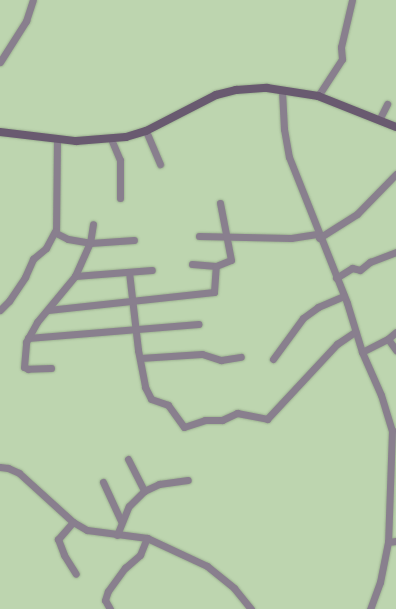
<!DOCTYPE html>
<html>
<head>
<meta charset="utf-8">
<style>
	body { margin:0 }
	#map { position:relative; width:396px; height:609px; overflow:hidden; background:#bdd5af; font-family:"PT Sans",sans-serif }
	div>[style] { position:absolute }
	.roads { filter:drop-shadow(0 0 1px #9cb190) drop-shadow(0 0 1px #9cb190) }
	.street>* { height:7px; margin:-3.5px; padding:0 3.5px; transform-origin:3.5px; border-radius:3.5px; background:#897f8e }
	.secondary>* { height:8px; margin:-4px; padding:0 4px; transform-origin:4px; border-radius:4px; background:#695a70 }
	span { translate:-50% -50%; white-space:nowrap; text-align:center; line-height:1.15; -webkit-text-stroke:3px #bdd5af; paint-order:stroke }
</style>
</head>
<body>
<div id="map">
	<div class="roads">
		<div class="street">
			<div style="left:0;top:62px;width:49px;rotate:-57.6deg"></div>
			<div style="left:26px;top:21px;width:22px;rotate:-72deg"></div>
			<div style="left:282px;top:91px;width:38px;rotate:87deg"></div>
			<div style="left:284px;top:129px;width:28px;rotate:80deg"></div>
			<div style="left:289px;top:157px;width:157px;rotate:68.3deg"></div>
			<div style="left:347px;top:303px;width:51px;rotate:73deg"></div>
			<div style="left:362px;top:352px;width:47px;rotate:66.2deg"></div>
			<div style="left:381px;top:395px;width:37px;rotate:73deg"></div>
			<div style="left:392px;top:430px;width:112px;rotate:92deg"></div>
			<div style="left:388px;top:542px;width:41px;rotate:101.3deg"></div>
			<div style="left:380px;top:582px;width:29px;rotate:110deg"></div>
			<div style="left:318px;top:96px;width:44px;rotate:-57deg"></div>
			<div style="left:342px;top:59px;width:12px;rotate:-95deg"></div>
			<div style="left:341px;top:47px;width:48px;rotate:-76.8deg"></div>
			<div style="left:379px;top:120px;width:18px;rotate:-63deg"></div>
			<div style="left:146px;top:131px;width:36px;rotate:67deg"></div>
			<div style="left:57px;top:139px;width:94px;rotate:90.6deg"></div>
			<div style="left:56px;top:233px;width:13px;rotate:27deg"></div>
			<div style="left:68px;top:239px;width:22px;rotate:10deg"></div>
			<div style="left:90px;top:243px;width:44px;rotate:-3.9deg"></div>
			<div style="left:111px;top:139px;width:23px;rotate:67deg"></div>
			<div style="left:120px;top:160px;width:38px;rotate:90deg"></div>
			<div style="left:199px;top:236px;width:92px;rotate:1.2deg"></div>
			<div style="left:291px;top:238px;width:26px;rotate:-9deg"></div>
			<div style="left:319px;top:238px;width:45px;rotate:-32.3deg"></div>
			<div style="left:357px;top:214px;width:56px;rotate:-45.7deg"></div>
			<div style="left:192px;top:264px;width:24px;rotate:5deg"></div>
			<div style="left:129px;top:272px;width:79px;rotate:83.4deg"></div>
			<div style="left:138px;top:350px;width:38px;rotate:79deg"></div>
			<div style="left:145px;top:387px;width:13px;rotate:63deg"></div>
			<div style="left:151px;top:399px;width:18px;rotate:19deg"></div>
			<div style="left:168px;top:405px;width:27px;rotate:54deg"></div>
			<div style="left:184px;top:427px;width:22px;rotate:-18deg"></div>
			<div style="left:205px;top:420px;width:17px"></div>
			<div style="left:222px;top:420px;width:17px;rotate:-25deg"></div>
			<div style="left:237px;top:413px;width:31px;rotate:11deg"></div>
			<div style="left:267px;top:419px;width:103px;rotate:-47deg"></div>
			<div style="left:337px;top:344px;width:22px;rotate:-34deg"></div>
			<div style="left:75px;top:276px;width:77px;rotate:-4.5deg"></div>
			<div style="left:336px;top:278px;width:19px;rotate:-32deg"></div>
			<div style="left:352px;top:268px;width:8px;rotate:14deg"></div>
			<div style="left:360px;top:270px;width:13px;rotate:-39deg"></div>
			<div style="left:370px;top:262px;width:28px;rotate:-21deg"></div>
			<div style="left:0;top:310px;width:13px;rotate:-45deg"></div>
			<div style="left:9px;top:301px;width:29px;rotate:-56deg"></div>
			<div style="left:25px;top:277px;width:20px;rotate:-66deg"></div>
			<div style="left:33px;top:259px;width:17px;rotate:-40deg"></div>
			<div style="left:46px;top:248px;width:19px;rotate:-62deg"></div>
			<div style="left:48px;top:310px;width:167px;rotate:-6.2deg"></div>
			<div style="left:214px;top:292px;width:26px;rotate:-86deg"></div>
			<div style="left:216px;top:266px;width:16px;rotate:-22deg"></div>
			<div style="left:231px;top:260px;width:58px;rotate:-100.9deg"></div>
			<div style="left:28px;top:338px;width:171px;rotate:-4.7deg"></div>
			<div style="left:388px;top:339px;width:14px;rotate:54deg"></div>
			<div style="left:362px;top:352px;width:30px;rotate:-27deg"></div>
			<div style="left:389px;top:338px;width:9px;rotate:-41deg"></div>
			<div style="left:140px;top:358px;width:62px;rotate:-3.7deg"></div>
			<div style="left:202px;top:354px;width:20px;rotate:18deg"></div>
			<div style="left:221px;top:360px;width:20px;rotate:-9deg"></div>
			<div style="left:273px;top:359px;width:51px;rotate:-53.8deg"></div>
			<div style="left:303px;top:318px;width:19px;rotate:-36deg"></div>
			<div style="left:318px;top:307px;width:28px;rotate:-23deg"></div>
			<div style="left:51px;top:368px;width:23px;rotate:178deg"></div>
			<div style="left:28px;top:369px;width:4px;rotate:-153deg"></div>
			<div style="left:24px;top:367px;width:25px;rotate:-85deg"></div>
			<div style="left:26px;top:342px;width:23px;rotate:-61deg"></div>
			<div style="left:37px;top:322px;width:60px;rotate:-50.4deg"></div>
			<div style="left:75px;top:276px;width:36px;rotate:-66deg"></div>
			<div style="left:90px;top:243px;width:19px;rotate:-81deg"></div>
			<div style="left:128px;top:459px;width:36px;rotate:63deg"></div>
			<div style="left:0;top:467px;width:8px;rotate:7deg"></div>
			<div style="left:8px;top:468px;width:12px;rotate:24deg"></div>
			<div style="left:19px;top:473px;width:73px;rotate:42.2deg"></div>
			<div style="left:73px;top:522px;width:16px;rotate:30deg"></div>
			<div style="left:87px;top:530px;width:61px;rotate:7.6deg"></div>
			<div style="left:147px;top:538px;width:66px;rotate:25deg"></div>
			<div style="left:207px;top:566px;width:35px;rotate:39deg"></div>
			<div style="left:234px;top:588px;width:27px;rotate:51deg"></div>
			<div style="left:103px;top:482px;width:43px;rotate:65.2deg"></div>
			<div style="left:73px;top:522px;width:23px;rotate:131deg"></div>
			<div style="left:58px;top:539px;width:17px;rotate:69deg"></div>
			<div style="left:64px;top:555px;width:22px;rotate:58deg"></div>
			<div style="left:117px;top:535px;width:31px;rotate:-68deg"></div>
			<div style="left:129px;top:506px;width:21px;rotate:-45deg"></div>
			<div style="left:144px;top:491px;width:17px;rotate:-25deg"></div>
			<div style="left:159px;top:484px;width:29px;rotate:-8deg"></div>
			<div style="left:388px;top:542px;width:8px;rotate:-7deg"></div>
			<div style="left:110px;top:609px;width:10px;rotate:-119deg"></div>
			<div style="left:105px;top:600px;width:9px;rotate:-72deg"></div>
			<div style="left:108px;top:591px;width:29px;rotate:-54deg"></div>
			<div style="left:125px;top:568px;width:20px;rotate:-41deg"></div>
			<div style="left:140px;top:555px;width:18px;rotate:-68deg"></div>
		</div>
		<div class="secondary">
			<div style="left:0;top:132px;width:77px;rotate:6.8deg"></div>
			<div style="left:76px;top:141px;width:50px;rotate:-4.6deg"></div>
			<div style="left:126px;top:137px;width:21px;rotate:-17deg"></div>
			<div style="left:146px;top:131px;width:79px;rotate:-27.2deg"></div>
			<div style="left:216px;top:95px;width:21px;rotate:-14deg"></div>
			<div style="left:236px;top:90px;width:31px;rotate:-4deg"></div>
			<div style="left:267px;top:88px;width:52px;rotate:8.9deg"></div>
			<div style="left:318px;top:96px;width:84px;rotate:21.7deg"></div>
		</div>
	</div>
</div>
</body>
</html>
